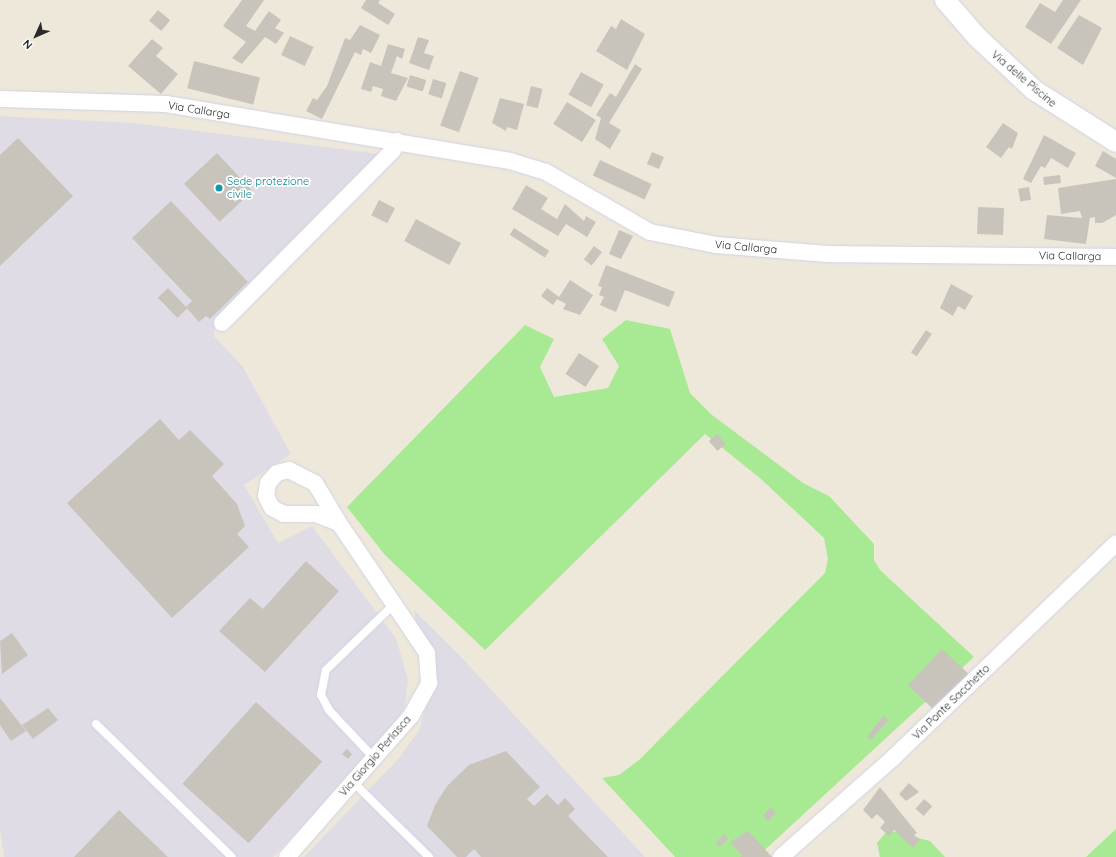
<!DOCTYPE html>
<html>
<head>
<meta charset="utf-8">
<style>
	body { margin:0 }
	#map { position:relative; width:1116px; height:857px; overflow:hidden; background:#eee8db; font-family:Quicksand,sans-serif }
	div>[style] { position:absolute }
	.industrial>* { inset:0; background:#e0dce5 }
	.green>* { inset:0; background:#a8e993 }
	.building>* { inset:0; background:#c9c4bb; transform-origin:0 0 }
	.roads { filter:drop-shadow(0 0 1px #d0d2e5) drop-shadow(0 0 1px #d0d2e5) }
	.service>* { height:8px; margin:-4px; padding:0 4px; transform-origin:4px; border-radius:4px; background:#fff }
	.minor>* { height:16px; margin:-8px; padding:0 8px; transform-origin:8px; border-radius:8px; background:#fff }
	.tertiary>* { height:20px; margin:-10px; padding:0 10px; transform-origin:10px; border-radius:10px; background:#fff }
	.dots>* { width:11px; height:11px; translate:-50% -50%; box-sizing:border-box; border:2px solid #fff; border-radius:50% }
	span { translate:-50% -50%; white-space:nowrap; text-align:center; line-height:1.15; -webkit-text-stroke:3.5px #fff; paint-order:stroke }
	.street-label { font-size:11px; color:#2a2a2a }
	.culture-label { font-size:11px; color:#0d838f }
	.left { translate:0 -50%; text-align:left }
	.north { position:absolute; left:16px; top:16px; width:40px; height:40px; -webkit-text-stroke:3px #fff; paint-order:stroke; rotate:225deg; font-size:11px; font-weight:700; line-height:16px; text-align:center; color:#2a2a2a }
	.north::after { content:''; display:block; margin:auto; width:14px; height:18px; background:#2a2a2a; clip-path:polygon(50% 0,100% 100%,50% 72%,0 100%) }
</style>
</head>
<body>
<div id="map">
	<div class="industrial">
		<div style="clip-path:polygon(0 116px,134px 123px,380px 154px,215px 320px,214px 336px,243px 367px,291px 454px,244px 485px,278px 543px,312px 526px,396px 638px,408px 679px,405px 707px,382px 744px,273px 857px,4px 857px,0 828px)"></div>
		<div style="clip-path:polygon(414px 610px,464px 660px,645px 857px,304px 857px,399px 758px,419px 730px,429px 696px)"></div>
	</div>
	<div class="green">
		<div style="clip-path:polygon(626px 320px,670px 329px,690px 393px,712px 415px,803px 483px,829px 496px,874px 544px,874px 560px,880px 570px,974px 657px,757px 857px,675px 857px,602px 778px,619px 775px,639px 760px,825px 573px,828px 559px,824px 538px,761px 479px,705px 434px,485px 650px,385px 555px,347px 507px,525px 325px,554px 339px,540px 367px,554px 397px,608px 388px,619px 366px,602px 339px)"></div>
		<div style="clip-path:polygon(1116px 829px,1116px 857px,1086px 857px,1088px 855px)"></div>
		<div style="clip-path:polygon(888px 830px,930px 841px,945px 857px,880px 857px,877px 843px)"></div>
	</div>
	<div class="building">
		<div style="clip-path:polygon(242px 0,264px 0,246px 26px,255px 31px,269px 11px,281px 20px,275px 28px,284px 33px,276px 44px,265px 37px,242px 64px,232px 58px,246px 42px,223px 26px)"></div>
		<div style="clip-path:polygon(366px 0,380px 0,378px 3px,395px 14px,388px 25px,361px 8px)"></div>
		<div style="clip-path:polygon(1063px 0,1081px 0,1051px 44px,1025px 27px,1040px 3px,1055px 12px)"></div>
		<div style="left:158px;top:10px;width:16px;height:14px;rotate:40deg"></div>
		<div style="clip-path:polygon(1079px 15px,1102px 28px,1083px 65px,1057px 48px)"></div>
		<div style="clip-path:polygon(621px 19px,645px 34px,627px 70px,596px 51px,611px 26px,616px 29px)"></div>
		<div style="clip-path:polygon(360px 25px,380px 35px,371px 53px,363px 49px,361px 55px,355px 52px,322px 119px,306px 111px,313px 98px,317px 100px,327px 86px,345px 38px,350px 40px)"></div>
		<div style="left:290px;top:36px;width:26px;height:21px;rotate:25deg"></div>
		<div style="clip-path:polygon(418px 37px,429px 40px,424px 53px,434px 56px,429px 70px,409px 63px)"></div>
		<div style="clip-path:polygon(152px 39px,163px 48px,156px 56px,178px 74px,161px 94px,128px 66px)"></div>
		<div style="clip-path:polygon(388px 44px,405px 49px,402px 59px,397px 56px,391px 73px,408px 78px,396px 101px,381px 96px,383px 89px,373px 86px,371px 92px,361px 89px,370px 62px,381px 66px)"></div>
		<div style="left:194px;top:61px;width:68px;height:28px;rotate:14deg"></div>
		<div style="clip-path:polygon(635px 64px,642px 69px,609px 123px,621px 130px,610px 149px,595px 139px,601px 118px,596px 115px,610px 93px,616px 97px)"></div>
		<div style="left:460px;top:71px;width:20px;height:58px;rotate:20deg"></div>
		<div style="left:581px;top:72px;width:26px;height:26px;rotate:29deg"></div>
		<div style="left:410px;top:75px;width:17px;height:12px;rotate:17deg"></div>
		<div style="left:433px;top:79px;width:14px;height:16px;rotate:17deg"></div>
		<div style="left:531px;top:86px;width:12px;height:20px;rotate:14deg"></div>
		<div style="clip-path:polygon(500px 98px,524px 104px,517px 130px,507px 127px,506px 131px,492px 123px)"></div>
		<div style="left:567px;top:102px;width:34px;height:26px;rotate:32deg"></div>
		<div style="clip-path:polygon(1003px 123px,1018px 133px,1012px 149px,1009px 147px,1001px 158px,986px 147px)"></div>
		<div style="clip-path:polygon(1044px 135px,1076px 153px,1068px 168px,1051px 158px,1045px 168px,1041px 166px,1031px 183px,1023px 179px)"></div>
		<div style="clip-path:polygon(18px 138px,73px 196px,0 266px,0 155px)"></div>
		<div style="clip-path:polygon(1103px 151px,1116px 159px,1116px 178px,1095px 166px)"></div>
		<div style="left:652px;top:152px;width:13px;height:13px;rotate:23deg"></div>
		<div style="left:217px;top:153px;width:52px;height:45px;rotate:47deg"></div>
		<div style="left:600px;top:160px;width:57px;height:17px;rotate:25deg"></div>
		<div style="left:1060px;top:175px;width:8px;height:17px;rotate:83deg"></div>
		<div style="clip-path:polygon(1116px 179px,1116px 215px,1102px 223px,1095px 223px,1095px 217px,1090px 218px,1086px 244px,1044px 239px,1047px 215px,1082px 218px,1080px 211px,1061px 214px,1058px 188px)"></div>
		<div style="clip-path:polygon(526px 185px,548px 198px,541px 209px,557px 219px,565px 204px,584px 221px,586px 216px,596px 222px,587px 237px,566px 224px,558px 236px,512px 209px)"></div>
		<div style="left:1029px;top:187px;width:13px;height:11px;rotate:81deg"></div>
		<div style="left:379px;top:200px;width:18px;height:17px;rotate:27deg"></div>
		<div style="clip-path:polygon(171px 201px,248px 282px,210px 319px,206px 316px,199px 322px,186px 307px,192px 301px,132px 238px)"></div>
		<div style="left:978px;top:207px;width:26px;height:27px;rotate:2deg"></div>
		<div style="left:416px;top:219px;width:51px;height:25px;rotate:28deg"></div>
		<div style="left:514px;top:228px;width:42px;height:8px;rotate:33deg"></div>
		<div style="clip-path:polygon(619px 230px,633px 236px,621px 259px,609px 254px)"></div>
		<div style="left:594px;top:246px;width:10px;height:17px;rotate:37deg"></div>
		<div style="clip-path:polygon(606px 265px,675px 292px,669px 307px,625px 290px,616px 312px,600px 305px,604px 297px,599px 295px,602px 287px,598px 286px)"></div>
		<div style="clip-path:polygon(570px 280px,593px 295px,580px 315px,563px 309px,566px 304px,557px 299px,553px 305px,541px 296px,547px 288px,559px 297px)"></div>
		<div style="clip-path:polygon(951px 284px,973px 296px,965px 310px,958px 306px,953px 316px,940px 308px)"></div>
		<div style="left:168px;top:288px;width:28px;height:14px;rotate:46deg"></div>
		<div style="left:926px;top:330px;width:7px;height:27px;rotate:34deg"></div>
		<div style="left:579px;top:353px;width:24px;height:25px;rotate:33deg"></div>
		<div style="clip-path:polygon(160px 419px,179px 440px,190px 430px,224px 464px,212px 476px,237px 504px,245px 526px,237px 534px,249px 547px,172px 618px,67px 503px)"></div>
		<div style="left:717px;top:434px;width:13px;height:11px;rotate:48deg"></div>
		<div style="clip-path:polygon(306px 561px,339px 591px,265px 672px,219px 631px,250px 598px,263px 609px)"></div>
		<div style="clip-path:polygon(12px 633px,28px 655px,2px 674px,0 641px)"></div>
		<div style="left:942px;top:649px;width:38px;height:50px;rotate:43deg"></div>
		<div style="clip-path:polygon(0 698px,26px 731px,11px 741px,0 725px)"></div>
		<div style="left:256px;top:702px;width:89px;height:110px;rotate:42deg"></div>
		<div style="clip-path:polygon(48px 708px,58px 720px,33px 739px,22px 725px)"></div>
		<div style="clip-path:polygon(884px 715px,889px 720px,871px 740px,867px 737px)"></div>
		<div style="clip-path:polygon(347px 749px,352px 754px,348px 759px,342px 754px)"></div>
		<div style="clip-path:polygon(506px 751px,540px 787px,527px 799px,534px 806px,547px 794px,558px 805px,565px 798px,575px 809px,568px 816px,608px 857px,481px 857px,474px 849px,466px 857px,457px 857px,427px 826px,435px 805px,447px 786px,469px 765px)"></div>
		<div style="clip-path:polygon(909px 783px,919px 792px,906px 801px,899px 794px)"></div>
		<div style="clip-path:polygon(880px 787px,917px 833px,914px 835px,920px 840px,913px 848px,894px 830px,889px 836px,880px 828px,885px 822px,877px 814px,872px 819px,863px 810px)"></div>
		<div style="left:924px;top:799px;width:11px;height:13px;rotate:41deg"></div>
		<div style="clip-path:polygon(771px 807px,776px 813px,768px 821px,763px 816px)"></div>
		<div style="clip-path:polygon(119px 810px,168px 857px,74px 857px)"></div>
		<div style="clip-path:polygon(748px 831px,772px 857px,740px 857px,742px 855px,730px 842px)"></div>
		<div style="left:724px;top:834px;width:6px;height:12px;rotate:45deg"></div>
	</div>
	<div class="roads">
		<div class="service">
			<div style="left:96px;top:724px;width:190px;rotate:44.4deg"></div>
			<div style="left:374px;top:758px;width:66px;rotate:-133.2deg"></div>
			<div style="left:329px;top:710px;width:17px;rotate:-118deg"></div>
			<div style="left:321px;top:695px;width:25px;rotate:-79deg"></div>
			<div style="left:326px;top:670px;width:93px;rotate:-44.1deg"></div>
			<div style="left:353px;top:782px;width:107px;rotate:44.6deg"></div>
		</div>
		<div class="minor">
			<div style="left:0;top:99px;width:166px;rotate:1.7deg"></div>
			<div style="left:166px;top:104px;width:349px;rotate:9.4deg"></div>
			<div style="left:510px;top:161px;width:38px;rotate:17deg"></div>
			<div style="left:546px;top:172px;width:120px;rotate:30deg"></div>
			<div style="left:650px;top:232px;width:67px;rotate:11.1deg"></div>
			<div style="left:716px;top:245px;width:112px;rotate:4.6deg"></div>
			<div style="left:828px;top:254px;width:288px;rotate:0.6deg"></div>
			<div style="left:222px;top:323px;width:243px;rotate:-45.3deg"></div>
			<div style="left:393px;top:150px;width:10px;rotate:-66deg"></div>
			<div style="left:289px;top:470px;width:29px;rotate:27deg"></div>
			<div style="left:315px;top:483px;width:47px;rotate:59deg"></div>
			<div style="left:339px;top:523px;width:25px;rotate:-159deg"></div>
			<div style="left:316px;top:514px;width:32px;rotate:180deg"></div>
			<div style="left:284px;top:514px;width:13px;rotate:-153deg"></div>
			<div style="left:272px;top:508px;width:13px;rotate:-117deg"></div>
			<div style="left:266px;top:496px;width:13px;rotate:-81deg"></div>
			<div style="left:268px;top:483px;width:13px;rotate:-48deg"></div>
			<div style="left:277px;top:473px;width:12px;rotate:-14deg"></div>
			<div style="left:287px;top:857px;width:188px;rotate:-48.7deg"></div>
			<div style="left:411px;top:716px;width:38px;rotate:-61deg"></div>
			<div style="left:429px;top:683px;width:30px;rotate:-94deg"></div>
			<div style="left:427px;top:653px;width:157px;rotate:-124.1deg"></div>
			<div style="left:781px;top:857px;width:151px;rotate:-41.5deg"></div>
			<div style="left:894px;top:757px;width:308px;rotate:-43.9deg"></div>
		</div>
		<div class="tertiary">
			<div style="left:945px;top:0;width:49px;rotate:49.1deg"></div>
			<div style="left:977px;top:37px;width:78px;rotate:42.9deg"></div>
			<div style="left:1034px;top:90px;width:97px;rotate:32.4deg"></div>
		</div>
	</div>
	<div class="dots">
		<div style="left:219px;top:188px;background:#0f9aa8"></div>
	</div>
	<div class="street-label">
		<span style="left:1024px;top:79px;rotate:40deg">Via delle Piscine</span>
		<span style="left:199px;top:110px;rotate:9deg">Via Callarga</span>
		<span style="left:746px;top:247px;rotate:5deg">Via Callarga</span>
		<span style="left:1070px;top:256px;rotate:1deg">Via Callarga</span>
		<span style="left:951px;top:702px;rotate:-44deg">Via Ponte Sacchetto</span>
		<span style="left:375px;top:756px;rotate:-49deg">Via Giorgio Perlasca</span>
	</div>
	<div class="culture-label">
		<span class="left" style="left:227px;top:188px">Sede protezione<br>civile</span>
	</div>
	<div class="north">N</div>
</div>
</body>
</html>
